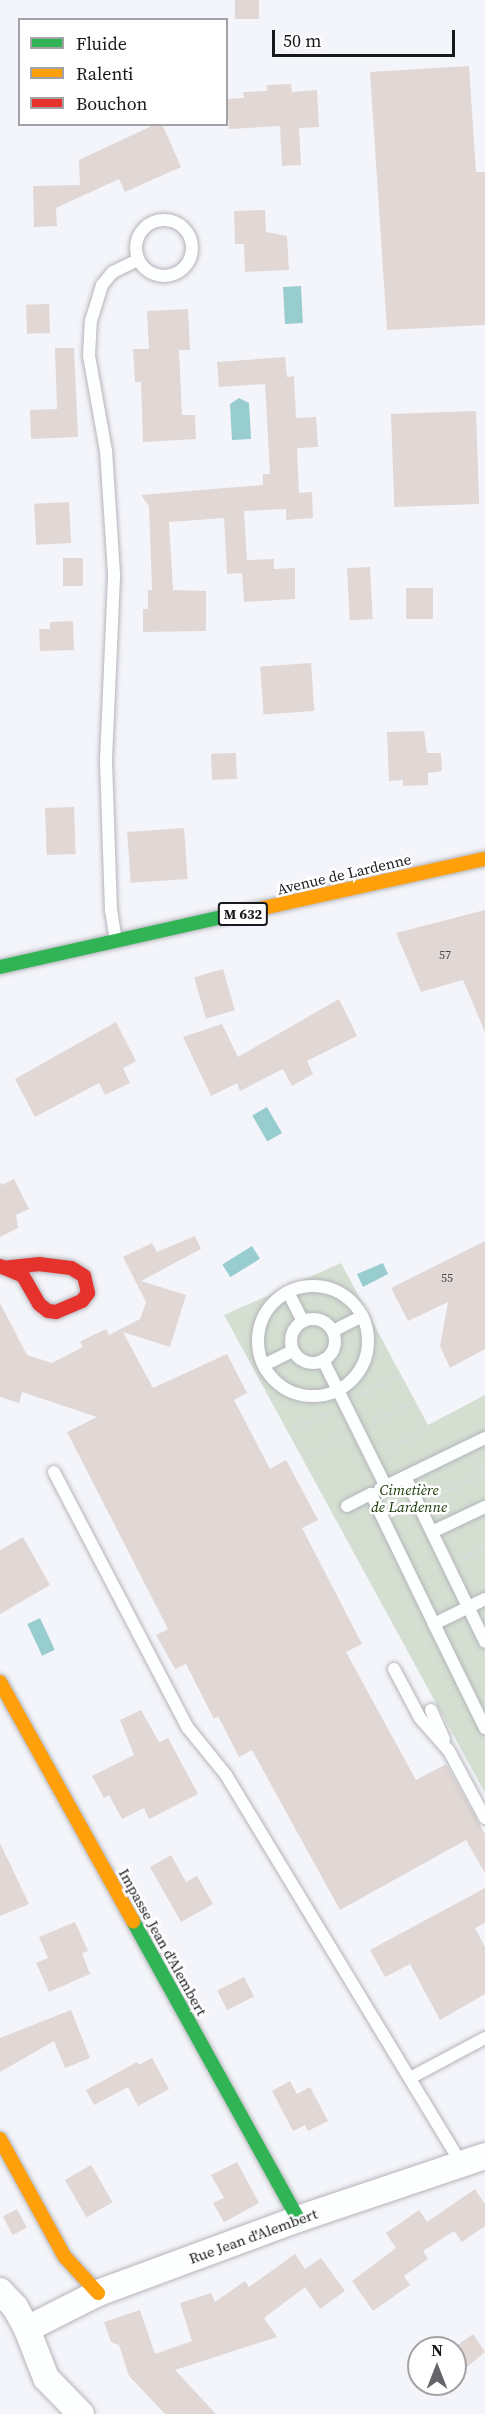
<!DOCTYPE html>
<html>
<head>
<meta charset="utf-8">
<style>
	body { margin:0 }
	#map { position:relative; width:485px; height:2414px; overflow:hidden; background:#f4f5fa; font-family:"Source Serif 4",serif }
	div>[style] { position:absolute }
	.green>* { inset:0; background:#d4dfd1 }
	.water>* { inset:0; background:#98cdcf; transform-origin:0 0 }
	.building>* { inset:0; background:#e1d7d4; transform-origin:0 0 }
	.path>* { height:4px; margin-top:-2px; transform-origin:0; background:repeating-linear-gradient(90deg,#dadcdd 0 3px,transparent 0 6px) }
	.roads { filter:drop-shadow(0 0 2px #b4b5b9) drop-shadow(0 0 2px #b4b5b9) }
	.lane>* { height:12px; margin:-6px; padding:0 6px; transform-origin:6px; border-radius:6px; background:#fdfefe }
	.lane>.ring { margin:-6px; padding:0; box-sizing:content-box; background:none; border:12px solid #fdfefe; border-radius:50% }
	.street>* { height:26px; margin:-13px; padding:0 13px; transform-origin:13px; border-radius:13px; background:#fdfefe }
	.fast>* { height:14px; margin:-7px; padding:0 7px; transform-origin:7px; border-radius:7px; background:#30b455 }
	.slow>* { height:14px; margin:-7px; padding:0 7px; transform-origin:7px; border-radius:7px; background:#ff9f0a }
	.jam>* { height:14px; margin:-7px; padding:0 7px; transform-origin:7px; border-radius:7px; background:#e5322d }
	span { translate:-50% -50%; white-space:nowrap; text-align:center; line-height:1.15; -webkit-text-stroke:5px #fff; paint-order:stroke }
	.number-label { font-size:12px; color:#4a484b }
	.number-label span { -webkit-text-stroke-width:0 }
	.shield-label span { padding:2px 4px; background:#fff; border:2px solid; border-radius:4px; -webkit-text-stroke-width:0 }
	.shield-label { font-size:14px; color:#18191d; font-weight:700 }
	.street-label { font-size:15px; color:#18191d }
	.park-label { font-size:15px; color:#173603; font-style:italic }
	.legend { position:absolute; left:18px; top:18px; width:210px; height:108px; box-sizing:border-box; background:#fff; border:2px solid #a3a3a5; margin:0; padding:8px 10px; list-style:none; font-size:18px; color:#18191d }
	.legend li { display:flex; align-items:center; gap:12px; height:30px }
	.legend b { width:30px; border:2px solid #a3a3a5 }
	.north { position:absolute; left:407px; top:2336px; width:60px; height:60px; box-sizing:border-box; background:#fff; border:2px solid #a3a3a5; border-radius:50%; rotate:0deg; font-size:16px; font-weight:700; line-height:24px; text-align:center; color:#18191d }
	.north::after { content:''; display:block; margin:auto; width:21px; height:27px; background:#65666a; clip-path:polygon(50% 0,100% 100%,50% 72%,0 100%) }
	.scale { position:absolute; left:272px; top:30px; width:183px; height:27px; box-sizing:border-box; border:3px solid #18191d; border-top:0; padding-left:8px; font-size:18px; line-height:21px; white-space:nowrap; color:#18191d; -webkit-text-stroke:4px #fff; paint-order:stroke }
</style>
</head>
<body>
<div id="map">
	<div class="green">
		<div style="clip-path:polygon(341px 1263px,428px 1425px,485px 1395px,485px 1793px,224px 1315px)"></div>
	</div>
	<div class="water">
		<div style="left:301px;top:286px;width:37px;height:18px;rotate:87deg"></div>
		<div style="clip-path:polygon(239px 398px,249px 403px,251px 439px,232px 440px,230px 404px)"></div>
		<div style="left:267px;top:1107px;width:30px;height:17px;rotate:60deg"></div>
		<div style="left:252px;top:1246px;width:15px;height:35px;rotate:58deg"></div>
		<div style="clip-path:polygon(383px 1263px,388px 1274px,363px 1287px,357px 1274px)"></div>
		<div style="left:40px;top:1618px;width:35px;height:14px;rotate:65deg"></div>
	</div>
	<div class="building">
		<div style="left:235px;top:0;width:24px;height:19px"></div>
		<div style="clip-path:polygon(469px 66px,476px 172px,485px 172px,485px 325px,387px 330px,370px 72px)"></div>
		<div style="clip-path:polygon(291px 84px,292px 92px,317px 90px,319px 127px,299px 128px,301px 165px,282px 166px,280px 126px,229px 129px,227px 99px,244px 98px,243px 92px,267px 91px,267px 85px)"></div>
		<div style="clip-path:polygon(156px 124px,162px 124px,181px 167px,125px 192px,119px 179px,56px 208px,57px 226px,34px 227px,33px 186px,80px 185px,79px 160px)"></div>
		<div style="clip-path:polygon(265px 210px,266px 232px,287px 236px,289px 270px,245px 272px,244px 244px,235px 244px,234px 211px)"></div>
		<div style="left:49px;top:304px;width:29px;height:23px;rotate:88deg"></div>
		<div style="clip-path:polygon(188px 309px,190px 350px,179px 350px,182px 415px,195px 415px,196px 439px,143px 442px,141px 382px,135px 382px,133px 349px,149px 349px,147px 311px)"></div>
		<div style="clip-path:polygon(55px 348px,74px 348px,78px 437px,31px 439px,30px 410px,57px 409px)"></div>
		<div style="clip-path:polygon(285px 357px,287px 377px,294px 376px,296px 418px,316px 417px,318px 447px,297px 448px,299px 493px,312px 492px,313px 518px,286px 520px,286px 509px,244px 511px,247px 560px,274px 559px,274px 569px,295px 568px,295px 599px,244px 602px,242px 573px,227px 574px,224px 518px,169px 522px,173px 590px,206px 591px,206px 631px,143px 632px,143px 609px,148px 609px,148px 590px,152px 590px,149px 506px,141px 495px,263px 485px,263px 474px,270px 474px,265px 384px,219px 387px,217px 362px)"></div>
		<div style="left:476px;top:411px;width:93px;height:85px;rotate:88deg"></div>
		<div style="left:69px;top:502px;width:41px;height:35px;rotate:87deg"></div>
		<div style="left:63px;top:558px;width:20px;height:28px"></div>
		<div style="left:370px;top:567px;width:52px;height:23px;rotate:87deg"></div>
		<div style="left:406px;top:588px;width:27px;height:31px"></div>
		<div style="clip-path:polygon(73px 621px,74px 650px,40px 651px,39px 629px,50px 629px,50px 622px)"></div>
		<div style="left:311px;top:663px;width:48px;height:51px;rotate:86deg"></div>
		<div style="clip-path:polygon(424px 731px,427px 753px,441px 753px,442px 771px,428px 773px,428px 785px,403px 786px,403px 780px,389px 781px,387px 732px)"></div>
		<div style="left:236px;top:753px;width:26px;height:25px;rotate:88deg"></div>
		<div style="left:74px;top:807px;width:47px;height:29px;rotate:88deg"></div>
		<div style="left:184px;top:828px;width:51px;height:57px;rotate:86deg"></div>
		<div style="clip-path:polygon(485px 910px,485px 1032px,463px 980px,421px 992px,396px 933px)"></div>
		<div style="left:223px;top:969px;width:43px;height:30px;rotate:74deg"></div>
		<div style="clip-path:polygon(339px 999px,357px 1036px,307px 1061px,313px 1074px,292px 1086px,283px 1069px,240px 1091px,237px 1083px,211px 1096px,183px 1037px,222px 1024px,238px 1057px)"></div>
		<div style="clip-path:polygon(116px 1022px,136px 1061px,123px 1068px,130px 1083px,105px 1095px,99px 1083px,35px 1117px,15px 1079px)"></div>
		<div style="clip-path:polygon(14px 1179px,29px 1209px,16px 1215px,18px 1228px,0 1237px,0 1182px,2px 1185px)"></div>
		<div style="clip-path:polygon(195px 1236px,201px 1249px,141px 1281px,186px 1295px,170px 1347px,123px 1332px,153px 1388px,227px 1354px,247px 1393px,234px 1400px,270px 1469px,286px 1460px,318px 1520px,302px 1528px,362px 1644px,346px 1652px,416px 1780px,446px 1764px,485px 1834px,485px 1873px,466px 1840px,340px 1910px,252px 1750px,239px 1757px,218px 1716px,214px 1719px,186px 1664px,175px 1669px,156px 1635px,168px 1629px,67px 1432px,97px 1417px,22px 1392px,19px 1403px,0 1397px,0 1303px,27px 1355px,52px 1363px,83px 1347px,80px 1342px,93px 1335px,106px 1329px,109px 1335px,140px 1319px,146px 1302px,123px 1257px,152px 1243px,157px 1252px)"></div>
		<div style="clip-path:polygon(485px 1241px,485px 1349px,450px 1368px,440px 1346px,448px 1302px,408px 1321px,391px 1288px)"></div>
		<div style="clip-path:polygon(23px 1537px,50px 1585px,0 1614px,0 1550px)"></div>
		<div style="clip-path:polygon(141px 1710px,159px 1742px,168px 1738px,198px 1794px,149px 1819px,144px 1808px,122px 1819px,109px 1795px,104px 1798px,92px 1776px,134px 1755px,120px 1720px)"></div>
		<div style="clip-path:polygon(0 1843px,29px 1904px,0 1916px)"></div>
		<div style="clip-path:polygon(171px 1855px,186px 1882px,197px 1876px,213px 1904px,181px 1922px,150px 1867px)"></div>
		<div style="clip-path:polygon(485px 1888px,485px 1923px,475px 1928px,485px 1947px,485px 1994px,440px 2020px,410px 1964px,385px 1977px,370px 1950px)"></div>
		<div style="clip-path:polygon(75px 1922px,88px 1951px,82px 1953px,90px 1974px,49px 1992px,36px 1963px,48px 1958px,39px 1937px)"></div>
		<div style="left:244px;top:1977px;width:22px;height:30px;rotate:63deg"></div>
		<div style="clip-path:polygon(71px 2010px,90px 2058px,65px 2068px,54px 2041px,0 2072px,0 2038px)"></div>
		<div style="clip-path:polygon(152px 2058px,169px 2089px,138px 2106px,128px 2087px,94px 2105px,86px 2090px,137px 2062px,139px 2065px)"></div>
		<div style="clip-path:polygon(290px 2081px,297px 2094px,310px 2087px,328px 2121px,308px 2131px,305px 2125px,293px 2131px,272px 2091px)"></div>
		<div style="clip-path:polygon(237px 2162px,259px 2203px,224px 2222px,213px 2203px,224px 2198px,211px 2175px)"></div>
		<div style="left:91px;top:2165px;width:43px;height:30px;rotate:60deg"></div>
		<div style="clip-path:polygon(475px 2189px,485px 2204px,485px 2226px,462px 2242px,454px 2231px,423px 2251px,428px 2259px,404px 2276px,410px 2285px,373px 2311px,352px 2281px,396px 2248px,386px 2233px,419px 2210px,427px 2222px)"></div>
		<div style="left:17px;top:2209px;width:21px;height:16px;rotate:62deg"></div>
		<div style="clip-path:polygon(295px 2254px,305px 2269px,321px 2258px,345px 2291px,320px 2309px,305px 2287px,264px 2318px,277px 2337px,175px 2370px,216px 2414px,165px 2414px,129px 2376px,119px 2345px,111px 2342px,104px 2322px,140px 2310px,155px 2354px,192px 2341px,180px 2303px,211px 2293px,215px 2302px,245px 2281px,249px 2287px)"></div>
		<div style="clip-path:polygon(473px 2334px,485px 2352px,455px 2377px,455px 2347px)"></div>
	</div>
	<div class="path">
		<div style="left:361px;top:1395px;width:41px;rotate:-27.8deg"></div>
		<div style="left:373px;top:1423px;width:40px;rotate:-28deg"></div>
		<div style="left:293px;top:1431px;width:42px;rotate:-28.4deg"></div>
		<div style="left:386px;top:1451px;width:41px;rotate:-29.1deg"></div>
		<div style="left:308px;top:1456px;width:38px;rotate:-27deg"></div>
		<div style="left:477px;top:1459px;width:17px;rotate:62deg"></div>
		<div style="left:433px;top:1498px;width:58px;rotate:-26.6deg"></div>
		<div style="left:464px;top:1558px;width:23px;rotate:-25deg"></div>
	</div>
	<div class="roads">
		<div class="lane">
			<div class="ring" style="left:136px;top:220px;width:44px;height:44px"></div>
			<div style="left:116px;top:941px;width:30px;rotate:-99deg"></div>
			<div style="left:111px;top:911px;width:151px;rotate:-91.9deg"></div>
			<div style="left:106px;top:760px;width:186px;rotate:-87.5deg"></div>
			<div style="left:114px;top:574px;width:123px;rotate:-93.7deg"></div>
			<div style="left:106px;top:451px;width:97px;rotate:-100.1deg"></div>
			<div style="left:89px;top:356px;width:35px;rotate:-87deg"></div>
			<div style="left:91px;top:321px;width:38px;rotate:-73deg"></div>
			<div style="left:102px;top:285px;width:17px;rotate:-50deg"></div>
			<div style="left:113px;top:272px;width:28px;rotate:-26deg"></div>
			<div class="ring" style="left:258px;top:1286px;width:98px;height:98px"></div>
			<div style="left:288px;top:1292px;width:33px;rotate:63deg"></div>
			<div class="ring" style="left:291px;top:1319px;width:32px;height:32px"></div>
			<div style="left:333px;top:1331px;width:33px;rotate:-27deg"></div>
			<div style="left:323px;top:1360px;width:142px;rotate:63.6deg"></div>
			<div style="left:264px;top:1365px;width:32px;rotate:-26deg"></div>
			<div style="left:54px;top:1472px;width:289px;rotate:62.4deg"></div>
			<div style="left:188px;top:1728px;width:60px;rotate:51deg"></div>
			<div style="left:226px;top:1775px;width:456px;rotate:58.8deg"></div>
			<div style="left:405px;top:1477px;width:183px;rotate:64.1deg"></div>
			<div style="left:380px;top:1489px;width:117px;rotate:-25.9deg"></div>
			<div style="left:347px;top:1506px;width:27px;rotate:-27deg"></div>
			<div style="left:371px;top:1494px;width:144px;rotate:64.1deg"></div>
			<div style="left:432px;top:1532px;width:59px;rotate:-25.3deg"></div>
			<div style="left:485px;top:1599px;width:57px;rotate:153.9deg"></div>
			<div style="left:434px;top:1624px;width:116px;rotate:63.9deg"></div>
			<div style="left:394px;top:1669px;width:55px;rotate:62deg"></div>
			<div style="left:420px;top:1718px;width:44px;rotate:48.7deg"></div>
			<div style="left:449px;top:1751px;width:76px;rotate:61.8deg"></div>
			<div style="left:431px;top:1710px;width:32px;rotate:66deg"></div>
			<div style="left:410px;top:2078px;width:85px;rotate:-28.1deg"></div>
		</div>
		<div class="street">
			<div style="left:0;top:2291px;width:22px;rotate:47deg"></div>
			<div style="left:15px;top:2307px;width:25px;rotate:61deg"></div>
			<div style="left:27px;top:2329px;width:53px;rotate:68.8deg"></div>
			<div style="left:46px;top:2378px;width:50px;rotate:45.8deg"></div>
			<div style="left:27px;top:2329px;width:80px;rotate:-26.9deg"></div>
			<div style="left:98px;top:2293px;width:213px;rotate:-20.3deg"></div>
			<div style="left:298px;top:2219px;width:197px;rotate:-18.6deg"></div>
		</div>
		<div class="fast">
			<div style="left:0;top:967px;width:233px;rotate:-12.7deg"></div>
			<div style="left:133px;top:1921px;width:341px;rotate:61deg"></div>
		</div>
		<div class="slow">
			<div style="left:227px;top:916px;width:264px;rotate:-12.5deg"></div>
			<div style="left:0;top:1682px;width:274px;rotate:60.9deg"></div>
			<div style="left:0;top:2139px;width:135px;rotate:61.2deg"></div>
			<div style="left:65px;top:2257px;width:49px;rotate:47.5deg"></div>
		</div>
		<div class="jam">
			<div style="left:0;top:1266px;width:25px;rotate:23deg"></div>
			<div style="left:23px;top:1276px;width:32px;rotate:60deg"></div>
			<div style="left:39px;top:1304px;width:11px;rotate:38deg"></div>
			<div style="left:48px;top:1311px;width:8px;rotate:7deg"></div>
			<div style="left:56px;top:1312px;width:28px;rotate:-23deg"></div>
			<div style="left:82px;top:1301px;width:10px;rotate:-53deg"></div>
			<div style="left:88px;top:1293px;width:17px;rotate:-103deg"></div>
			<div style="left:84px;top:1276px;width:15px;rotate:-148deg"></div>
			<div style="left:71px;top:1268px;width:31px;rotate:-173deg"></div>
			<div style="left:40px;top:1264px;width:36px;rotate:174deg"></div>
		</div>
	</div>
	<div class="number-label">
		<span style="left:445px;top:956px">57</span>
		<span style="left:447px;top:1279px">55</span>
	</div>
	<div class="shield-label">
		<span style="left:243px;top:914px">M 632</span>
	</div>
	<div class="street-label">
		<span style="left:344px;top:874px;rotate:-13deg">Avenue de Lardenne</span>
		<span style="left:163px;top:1942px;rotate:61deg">Impasse Jean d'Alembert</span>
		<span style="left:253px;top:2236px;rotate:-20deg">Rue Jean d'Alembert</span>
	</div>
	<div class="park-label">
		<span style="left:409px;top:1498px">Cimetière<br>de Lardenne</span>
	</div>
	<ul class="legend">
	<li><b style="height:8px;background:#30b455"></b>Fluide</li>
	<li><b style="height:8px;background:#ff9f0a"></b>Ralenti</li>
	<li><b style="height:8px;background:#e5322d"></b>Bouchon</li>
	</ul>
	<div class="north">N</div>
	<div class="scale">50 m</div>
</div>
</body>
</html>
